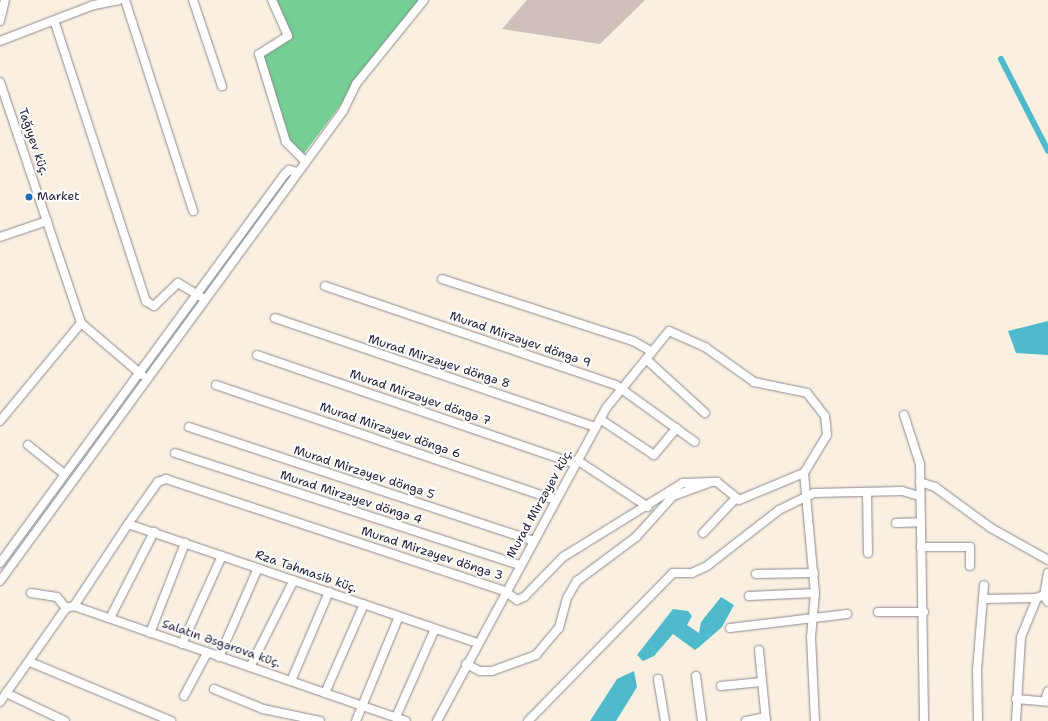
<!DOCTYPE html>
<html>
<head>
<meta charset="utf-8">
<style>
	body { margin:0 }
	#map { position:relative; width:1048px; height:721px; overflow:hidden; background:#f9f0e2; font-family:"Shantell Sans",sans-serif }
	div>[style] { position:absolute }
	.industrial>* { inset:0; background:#d0c0bc }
	.green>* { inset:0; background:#75ce94 }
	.water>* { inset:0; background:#4fbacb }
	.canal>* { height:6px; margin:-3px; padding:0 3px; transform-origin:3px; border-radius:3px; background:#4fbacb }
	.roads { filter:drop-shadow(0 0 1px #8e898e) drop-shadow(0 0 1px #8e898e) }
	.minor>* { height:8px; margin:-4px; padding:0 4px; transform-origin:4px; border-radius:4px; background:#fff }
	.dots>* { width:11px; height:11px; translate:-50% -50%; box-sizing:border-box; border:2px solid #fff; border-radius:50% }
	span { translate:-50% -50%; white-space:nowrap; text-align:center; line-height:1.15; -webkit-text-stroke:4px #fff; paint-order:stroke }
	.street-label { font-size:12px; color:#22223b }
	.poi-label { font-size:12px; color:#22223b }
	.left { translate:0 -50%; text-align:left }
</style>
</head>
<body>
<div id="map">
	<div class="industrial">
		<div style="clip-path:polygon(527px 0,645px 0,600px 44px,502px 29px)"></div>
	</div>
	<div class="green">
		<div style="clip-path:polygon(274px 0,420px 0,302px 156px,288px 142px,260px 53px,292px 38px)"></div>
	</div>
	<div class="water">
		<div style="clip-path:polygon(1048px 321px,1048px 355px,1016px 353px,1008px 331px)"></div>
		<div style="clip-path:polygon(721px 597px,734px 605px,722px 627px,699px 647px,695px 650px,673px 634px,654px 656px,643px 661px,637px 655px,673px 609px,688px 611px,692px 616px,687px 625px,699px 633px,701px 622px)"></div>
		<div style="clip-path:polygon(634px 671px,637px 687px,616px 721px,590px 721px,617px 679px)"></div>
	</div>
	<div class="canal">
		<div style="left:1001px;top:59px;width:103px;rotate:62.9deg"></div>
	</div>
	<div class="roads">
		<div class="minor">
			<div style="left:125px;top:0;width:222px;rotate:72.1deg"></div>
			<div style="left:193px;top:0;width:91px;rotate:71.4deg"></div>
			<div style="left:272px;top:0;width:39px;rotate:66deg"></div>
			<div style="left:288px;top:36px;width:34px;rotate:148deg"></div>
			<div style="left:259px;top:54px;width:92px;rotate:72.9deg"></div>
			<div style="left:286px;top:142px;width:27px;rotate:45deg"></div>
			<div style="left:0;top:21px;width:22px;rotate:-77deg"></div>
			<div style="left:55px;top:23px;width:293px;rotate:71.9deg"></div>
			<div style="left:146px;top:301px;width:9px;rotate:32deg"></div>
			<div style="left:154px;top:306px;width:33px;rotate:-44deg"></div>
			<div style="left:178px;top:283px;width:27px;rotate:31deg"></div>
			<div style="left:0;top:41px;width:101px;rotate:-21deg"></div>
			<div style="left:94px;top:5px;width:25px;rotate:-11deg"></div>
			<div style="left:0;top:82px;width:254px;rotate:71.4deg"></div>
			<div style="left:0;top:237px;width:50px;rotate:-18.8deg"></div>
			<div style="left:442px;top:279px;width:201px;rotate:18deg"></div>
			<div style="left:633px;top:341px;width:21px;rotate:29deg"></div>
			<div style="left:325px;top:286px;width:307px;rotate:18.8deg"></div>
			<div style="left:616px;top:385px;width:97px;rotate:35.8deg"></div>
			<div style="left:275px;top:318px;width:339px;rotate:18.8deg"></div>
			<div style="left:81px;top:323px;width:80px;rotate:40.4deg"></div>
			<div style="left:257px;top:355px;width:336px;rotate:18.9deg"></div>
			<div style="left:646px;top:359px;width:80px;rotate:42.5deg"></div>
			<div style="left:216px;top:385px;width:359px;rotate:18.7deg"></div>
			<div style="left:904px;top:415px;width:52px;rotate:71.9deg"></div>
			<div style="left:920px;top:464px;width:257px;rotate:89.1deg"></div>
			<div style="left:600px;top:419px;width:65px;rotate:33.7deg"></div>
			<div style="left:654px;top:455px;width:35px;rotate:-50deg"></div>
			<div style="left:0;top:421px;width:127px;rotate:-50.4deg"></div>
			<div style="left:189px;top:427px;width:362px;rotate:18.3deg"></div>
			<div style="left:28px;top:445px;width:45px;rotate:38.7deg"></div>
			<div style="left:175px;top:453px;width:362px;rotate:18deg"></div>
			<div style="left:577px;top:460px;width:85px;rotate:33.5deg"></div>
			<div style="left:920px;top:482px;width:16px;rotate:18deg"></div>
			<div style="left:935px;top:487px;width:69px;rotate:36.2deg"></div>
			<div style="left:991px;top:528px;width:65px;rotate:29.3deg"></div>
			<div style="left:867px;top:492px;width:61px;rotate:89.1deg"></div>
			<div style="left:896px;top:523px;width:25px;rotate:-2deg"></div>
			<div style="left:128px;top:524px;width:369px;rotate:18.8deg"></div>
			<div style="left:703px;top:533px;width:48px;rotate:-46.7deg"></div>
			<div style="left:921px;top:547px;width:49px"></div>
			<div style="left:970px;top:547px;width:19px;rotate:90deg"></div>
			<div style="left:0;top:563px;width:482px;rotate:-53.8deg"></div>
			<div style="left:285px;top:174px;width:6px;rotate:-45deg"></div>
			<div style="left:289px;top:170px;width:8px;rotate:14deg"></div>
			<div style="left:1048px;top:573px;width:23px;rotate:100deg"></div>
			<div style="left:1044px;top:596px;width:7px;rotate:56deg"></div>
			<div style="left:756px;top:574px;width:58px;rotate:-1deg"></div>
			<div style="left:0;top:581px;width:582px;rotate:-53.88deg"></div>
			<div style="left:343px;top:111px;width:30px;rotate:-64deg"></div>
			<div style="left:356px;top:84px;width:108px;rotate:-51deg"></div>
			<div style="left:31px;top:593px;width:26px;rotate:9deg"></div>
			<div style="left:57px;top:597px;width:14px;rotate:51deg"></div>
			<div style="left:66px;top:608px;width:8px;rotate:-14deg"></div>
			<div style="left:74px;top:606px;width:351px;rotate:19.1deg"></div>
			<div style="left:749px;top:596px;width:66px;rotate:-2.6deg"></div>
			<div style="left:983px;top:599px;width:54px;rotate:-1.1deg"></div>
			<div style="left:1037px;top:598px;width:12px;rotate:-24deg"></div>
			<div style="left:74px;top:606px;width:98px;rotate:-56.6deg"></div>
			<div style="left:128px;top:524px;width:52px;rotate:-54.5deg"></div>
			<div style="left:158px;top:482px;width:9px;rotate:-21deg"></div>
			<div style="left:166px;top:479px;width:357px;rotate:18.3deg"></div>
			<div style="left:505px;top:591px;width:15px;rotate:37deg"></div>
			<div style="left:517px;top:600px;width:8px;rotate:-23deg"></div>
			<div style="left:524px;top:597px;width:56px;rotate:-45.7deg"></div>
			<div style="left:563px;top:557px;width:141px;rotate:-31.7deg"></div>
			<div style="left:683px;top:483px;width:34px;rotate:-2deg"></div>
			<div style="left:717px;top:482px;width:28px;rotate:39deg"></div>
			<div style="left:739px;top:500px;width:70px;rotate:-22.6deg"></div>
			<div style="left:878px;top:612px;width:46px"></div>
			<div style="left:110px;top:618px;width:97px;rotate:-62.9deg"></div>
			<div style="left:730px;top:628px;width:118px;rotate:-6.8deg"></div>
			<div style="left:150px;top:633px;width:97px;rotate:-68.7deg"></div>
			<div style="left:182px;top:644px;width:97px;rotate:-65.6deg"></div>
			<div style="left:759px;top:650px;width:71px;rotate:84.4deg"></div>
			<div style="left:219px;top:657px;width:97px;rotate:-66.3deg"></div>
			<div style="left:30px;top:662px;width:153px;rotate:22.7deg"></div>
			<div style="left:466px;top:664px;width:16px;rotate:27deg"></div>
			<div style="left:480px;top:671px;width:12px"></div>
			<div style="left:492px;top:671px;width:47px;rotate:-20deg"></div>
			<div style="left:536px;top:655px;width:35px;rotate:-50deg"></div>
			<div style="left:559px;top:628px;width:31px;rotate:-75deg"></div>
			<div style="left:567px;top:598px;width:20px;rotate:-60deg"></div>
			<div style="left:577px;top:581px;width:74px;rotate:-36.7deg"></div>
			<div style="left:636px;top:537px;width:55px;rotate:-47.9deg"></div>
			<div style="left:673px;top:496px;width:38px;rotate:-20deg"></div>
			<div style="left:250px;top:667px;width:97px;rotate:-63.2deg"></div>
			<div style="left:696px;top:676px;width:45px;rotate:82.4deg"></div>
			<div style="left:658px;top:679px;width:43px;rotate:80.5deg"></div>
			<div style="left:291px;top:681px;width:97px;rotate:-66.9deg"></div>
			<div style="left:721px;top:686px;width:41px;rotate:-5.6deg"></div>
			<div style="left:214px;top:689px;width:53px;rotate:22.2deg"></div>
			<div style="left:263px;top:709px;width:58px;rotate:11.9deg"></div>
			<div style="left:6px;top:693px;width:65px;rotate:25.4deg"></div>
			<div style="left:325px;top:693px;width:97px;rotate:-66.3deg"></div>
			<div style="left:184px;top:696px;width:49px;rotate:-61.9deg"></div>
			<div style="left:1016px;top:699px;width:32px;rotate:5deg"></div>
			<div style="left:1045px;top:701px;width:10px;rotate:-73deg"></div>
			<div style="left:0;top:702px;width:115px;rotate:-54.9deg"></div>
			<div style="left:396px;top:717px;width:96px;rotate:-66.1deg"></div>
			<div style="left:356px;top:721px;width:113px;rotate:-67.7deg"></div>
			<div style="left:437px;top:721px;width:357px;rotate:-61.6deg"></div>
			<div style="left:607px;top:407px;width:98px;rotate:-50.8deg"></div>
			<div style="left:669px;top:331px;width:39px;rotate:24deg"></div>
			<div style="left:705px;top:347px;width:60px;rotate:35.5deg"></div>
			<div style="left:754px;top:382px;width:54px;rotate:11.7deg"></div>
			<div style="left:807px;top:393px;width:29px;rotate:52deg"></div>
			<div style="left:825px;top:416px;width:19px;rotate:84deg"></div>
			<div style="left:827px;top:435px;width:44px;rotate:121.2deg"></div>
			<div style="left:804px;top:473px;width:121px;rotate:84.8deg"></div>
			<div style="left:815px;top:593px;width:44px;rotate:95.2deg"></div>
			<div style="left:811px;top:637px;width:84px;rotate:87.3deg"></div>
			<div style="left:528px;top:721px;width:207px;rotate:-45.6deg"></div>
			<div style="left:673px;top:573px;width:19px"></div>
			<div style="left:692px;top:573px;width:17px;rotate:-25deg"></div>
			<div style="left:707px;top:566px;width:91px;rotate:-37.9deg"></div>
			<div style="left:779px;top:510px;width:39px;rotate:-26deg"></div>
			<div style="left:814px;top:493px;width:88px;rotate:-1.3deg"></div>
			<div style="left:902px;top:491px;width:19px;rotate:16deg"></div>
			<div style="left:746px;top:721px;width:19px;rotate:-12deg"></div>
			<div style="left:978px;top:721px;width:51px;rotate:-91.1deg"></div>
			<div style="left:977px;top:670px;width:85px;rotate:-85.3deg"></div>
			<div style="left:1016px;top:721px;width:84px;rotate:-86.6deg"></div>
			<div style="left:1021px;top:637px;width:42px;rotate:-67.7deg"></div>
		</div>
	</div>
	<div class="dots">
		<div style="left:29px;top:197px;background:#1f6fb2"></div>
	</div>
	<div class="street-label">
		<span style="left:33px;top:142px;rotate:71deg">Tağıyev küç.</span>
		<span style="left:520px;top:340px;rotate:19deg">Murad Mirzəyev döngə 9</span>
		<span style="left:439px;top:362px;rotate:18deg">Murad Mirzəyev döngə 8</span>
		<span style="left:420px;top:398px;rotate:19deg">Murad Mirzəyev döngə 7</span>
		<span style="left:390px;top:431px;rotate:19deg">Murad Mirzəyev döngə 6</span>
		<span style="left:364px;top:473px;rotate:18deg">Murad Mirzəyev döngə 5</span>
		<span style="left:351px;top:498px;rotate:18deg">Murad Mirzəyev döngə 4</span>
		<span style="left:540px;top:504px;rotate:-61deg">Murad Mirzəyev küç.</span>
		<span style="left:432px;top:554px;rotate:18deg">Murad Mirzəyev döngə 3</span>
		<span style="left:306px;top:572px;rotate:19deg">Rza Təhmasib küç.</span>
		<span style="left:221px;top:644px;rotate:19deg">Salatın Əsgərova küç.</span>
	</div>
	<div class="poi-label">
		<span class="left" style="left:37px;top:197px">Market</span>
	</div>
</div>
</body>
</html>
